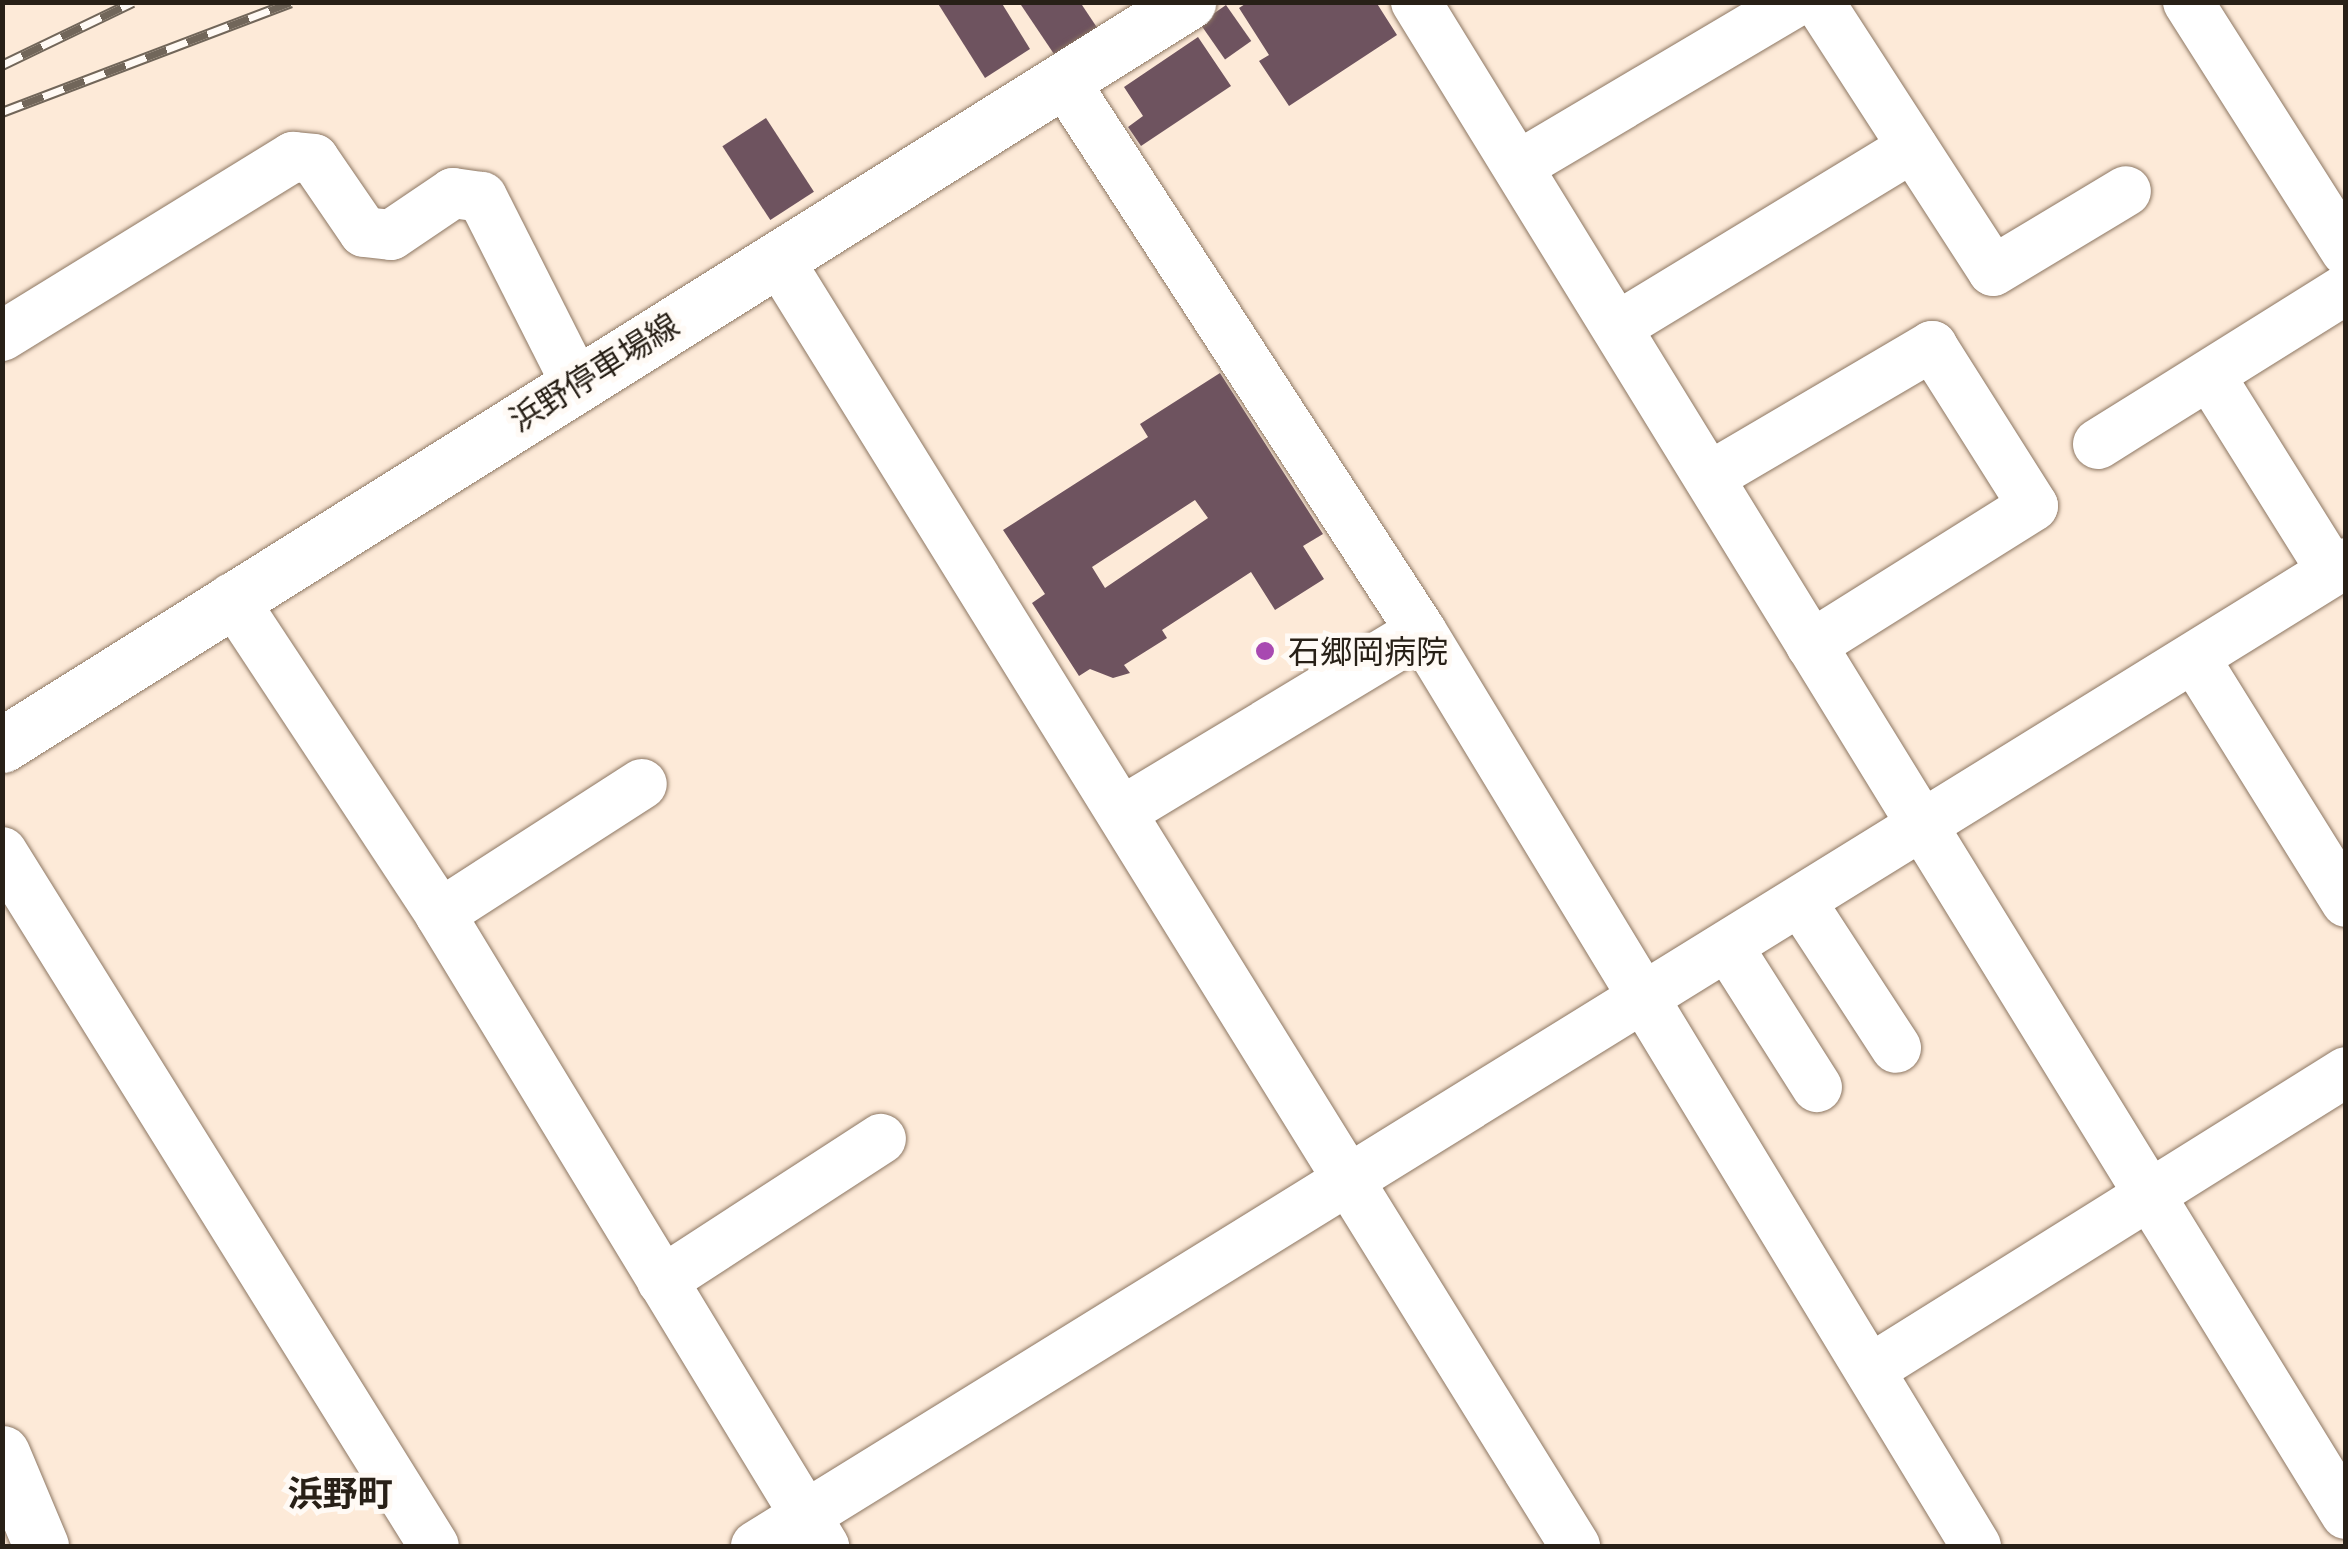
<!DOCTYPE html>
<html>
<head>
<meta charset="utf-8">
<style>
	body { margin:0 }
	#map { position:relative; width:2348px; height:1549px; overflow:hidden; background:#fdead8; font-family:"PT Sans","Noto Sans JP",sans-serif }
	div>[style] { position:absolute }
	.building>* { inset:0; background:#6e535f; transform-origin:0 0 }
	.roads { filter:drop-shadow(0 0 2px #8d7763) drop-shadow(0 0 2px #8d7763) }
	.minor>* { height:50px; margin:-25px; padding:0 25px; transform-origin:25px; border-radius:25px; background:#fff }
	.major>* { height:55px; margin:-27.5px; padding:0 27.5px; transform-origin:27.5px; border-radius:27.5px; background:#fff }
	.rail>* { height:11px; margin-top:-5.5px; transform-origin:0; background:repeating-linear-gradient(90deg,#fffaf5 0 22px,#71665a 0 44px); box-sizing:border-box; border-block:2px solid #71665a }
	.dots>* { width:28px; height:28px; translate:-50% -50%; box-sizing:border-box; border:5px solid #fffaf5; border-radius:50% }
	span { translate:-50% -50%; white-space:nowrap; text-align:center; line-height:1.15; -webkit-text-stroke:10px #fffaf5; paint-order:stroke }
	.street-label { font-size:32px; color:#282017 }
	.poi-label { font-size:32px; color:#282017 }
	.left { translate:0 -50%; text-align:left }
	.neighbourhood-label { font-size:35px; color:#282017; font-weight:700 }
	.frame { position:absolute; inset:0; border:5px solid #282017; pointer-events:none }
</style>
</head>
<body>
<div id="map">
	<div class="building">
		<div style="clip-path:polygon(937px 2px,1001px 2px,1030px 49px,985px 78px)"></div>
		<div style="clip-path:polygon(1019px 2px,1080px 2px,1098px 29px,1056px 57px)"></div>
		<div style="clip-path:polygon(1248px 2px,1376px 2px,1397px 35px,1289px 106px,1259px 61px,1269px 55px,1239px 8px)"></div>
		<div style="left:1226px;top:5px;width:44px;height:32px;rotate:55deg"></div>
		<div style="clip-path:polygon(1198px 37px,1231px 86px,1141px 146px,1128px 127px,1143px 116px,1124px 87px)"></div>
		<div style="left:766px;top:118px;width:88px;height:52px;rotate:57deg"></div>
		<div style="clip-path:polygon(evenodd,1220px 373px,1323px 534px,1303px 546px,1324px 579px,1275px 610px,1251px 572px,1162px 630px,1167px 638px,1124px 665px,1130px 673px,1113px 678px,1090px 669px,1079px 676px,1032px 603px,1045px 594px,1003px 530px,1148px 437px,1140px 424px,1220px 373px,1195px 500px,1208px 518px,1105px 588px,1092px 567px,1195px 500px)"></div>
	</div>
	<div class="roads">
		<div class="minor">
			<div style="left:1416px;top:2px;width:1775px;rotate:58.41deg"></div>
			<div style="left:1819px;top:2px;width:320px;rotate:57.1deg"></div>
			<div style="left:1993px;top:271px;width:155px;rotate:-31deg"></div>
			<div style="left:2188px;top:2px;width:295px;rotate:57.6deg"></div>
			<div style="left:1064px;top:81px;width:656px;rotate:57.01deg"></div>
			<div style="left:1421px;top:631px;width:1070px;rotate:58.76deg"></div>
			<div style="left:1518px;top:166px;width:322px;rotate:-30.6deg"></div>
			<div style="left:778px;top:259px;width:1514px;rotate:58.23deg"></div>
			<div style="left:1617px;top:327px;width:346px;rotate:-31.3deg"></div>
			<div style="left:2px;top:336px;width:342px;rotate:-31.6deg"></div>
			<div style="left:293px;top:157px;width:21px;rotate:5deg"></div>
			<div style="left:314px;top:159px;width:88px;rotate:55.6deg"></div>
			<div style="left:364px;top:232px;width:27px;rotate:6deg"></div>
			<div style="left:391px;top:235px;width:75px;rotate:-34.1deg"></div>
			<div style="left:453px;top:193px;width:29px;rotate:8deg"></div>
			<div style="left:482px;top:197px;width:208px;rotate:63.2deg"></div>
			<div style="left:2210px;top:376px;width:230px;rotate:58deg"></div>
			<div style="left:2098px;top:444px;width:292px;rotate:-32deg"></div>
			<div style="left:1709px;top:477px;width:259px;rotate:-30.4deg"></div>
			<div style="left:1932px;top:346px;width:189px;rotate:57.7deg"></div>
			<div style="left:2033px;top:506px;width:262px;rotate:147.9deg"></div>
			<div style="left:232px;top:598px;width:378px;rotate:56.6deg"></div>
			<div style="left:440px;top:914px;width:740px;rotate:58.72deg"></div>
			<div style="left:2195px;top:659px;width:286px;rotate:58.1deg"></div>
			<div style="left:1123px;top:811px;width:348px;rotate:-31.1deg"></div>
			<div style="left:2px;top:852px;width:817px;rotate:58.1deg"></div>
			<div style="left:1801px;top:902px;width:174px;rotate:56.9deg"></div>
			<div style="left:440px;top:914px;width:240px;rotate:-32.8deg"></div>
			<div style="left:1728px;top:947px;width:166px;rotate:57.6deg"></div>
			<div style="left:662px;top:1281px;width:261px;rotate:-33deg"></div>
			<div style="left:1871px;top:1369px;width:560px;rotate:-32.02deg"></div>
			<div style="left:756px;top:1546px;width:1869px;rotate:-31.73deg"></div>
		</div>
		<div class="major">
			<div style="left:2px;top:745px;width:1400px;rotate:-32.07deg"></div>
			<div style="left:2px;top:1453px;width:101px;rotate:67.2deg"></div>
		</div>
	</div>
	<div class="rail">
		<div style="left:2px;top:65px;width:145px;rotate:-25.7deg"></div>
		<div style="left:2px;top:112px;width:309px;rotate:-20.8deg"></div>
	</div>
	<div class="dots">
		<div style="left:1265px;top:651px;background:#a849b1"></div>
	</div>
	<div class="street-label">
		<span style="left:594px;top:372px;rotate:-32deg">浜野停車場線</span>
	</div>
	<div class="poi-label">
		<span class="left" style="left:1288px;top:651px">石郷岡病院</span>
	</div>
	<div class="neighbourhood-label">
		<span style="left:340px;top:1493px">浜野町</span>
	</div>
	<div class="frame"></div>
</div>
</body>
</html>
